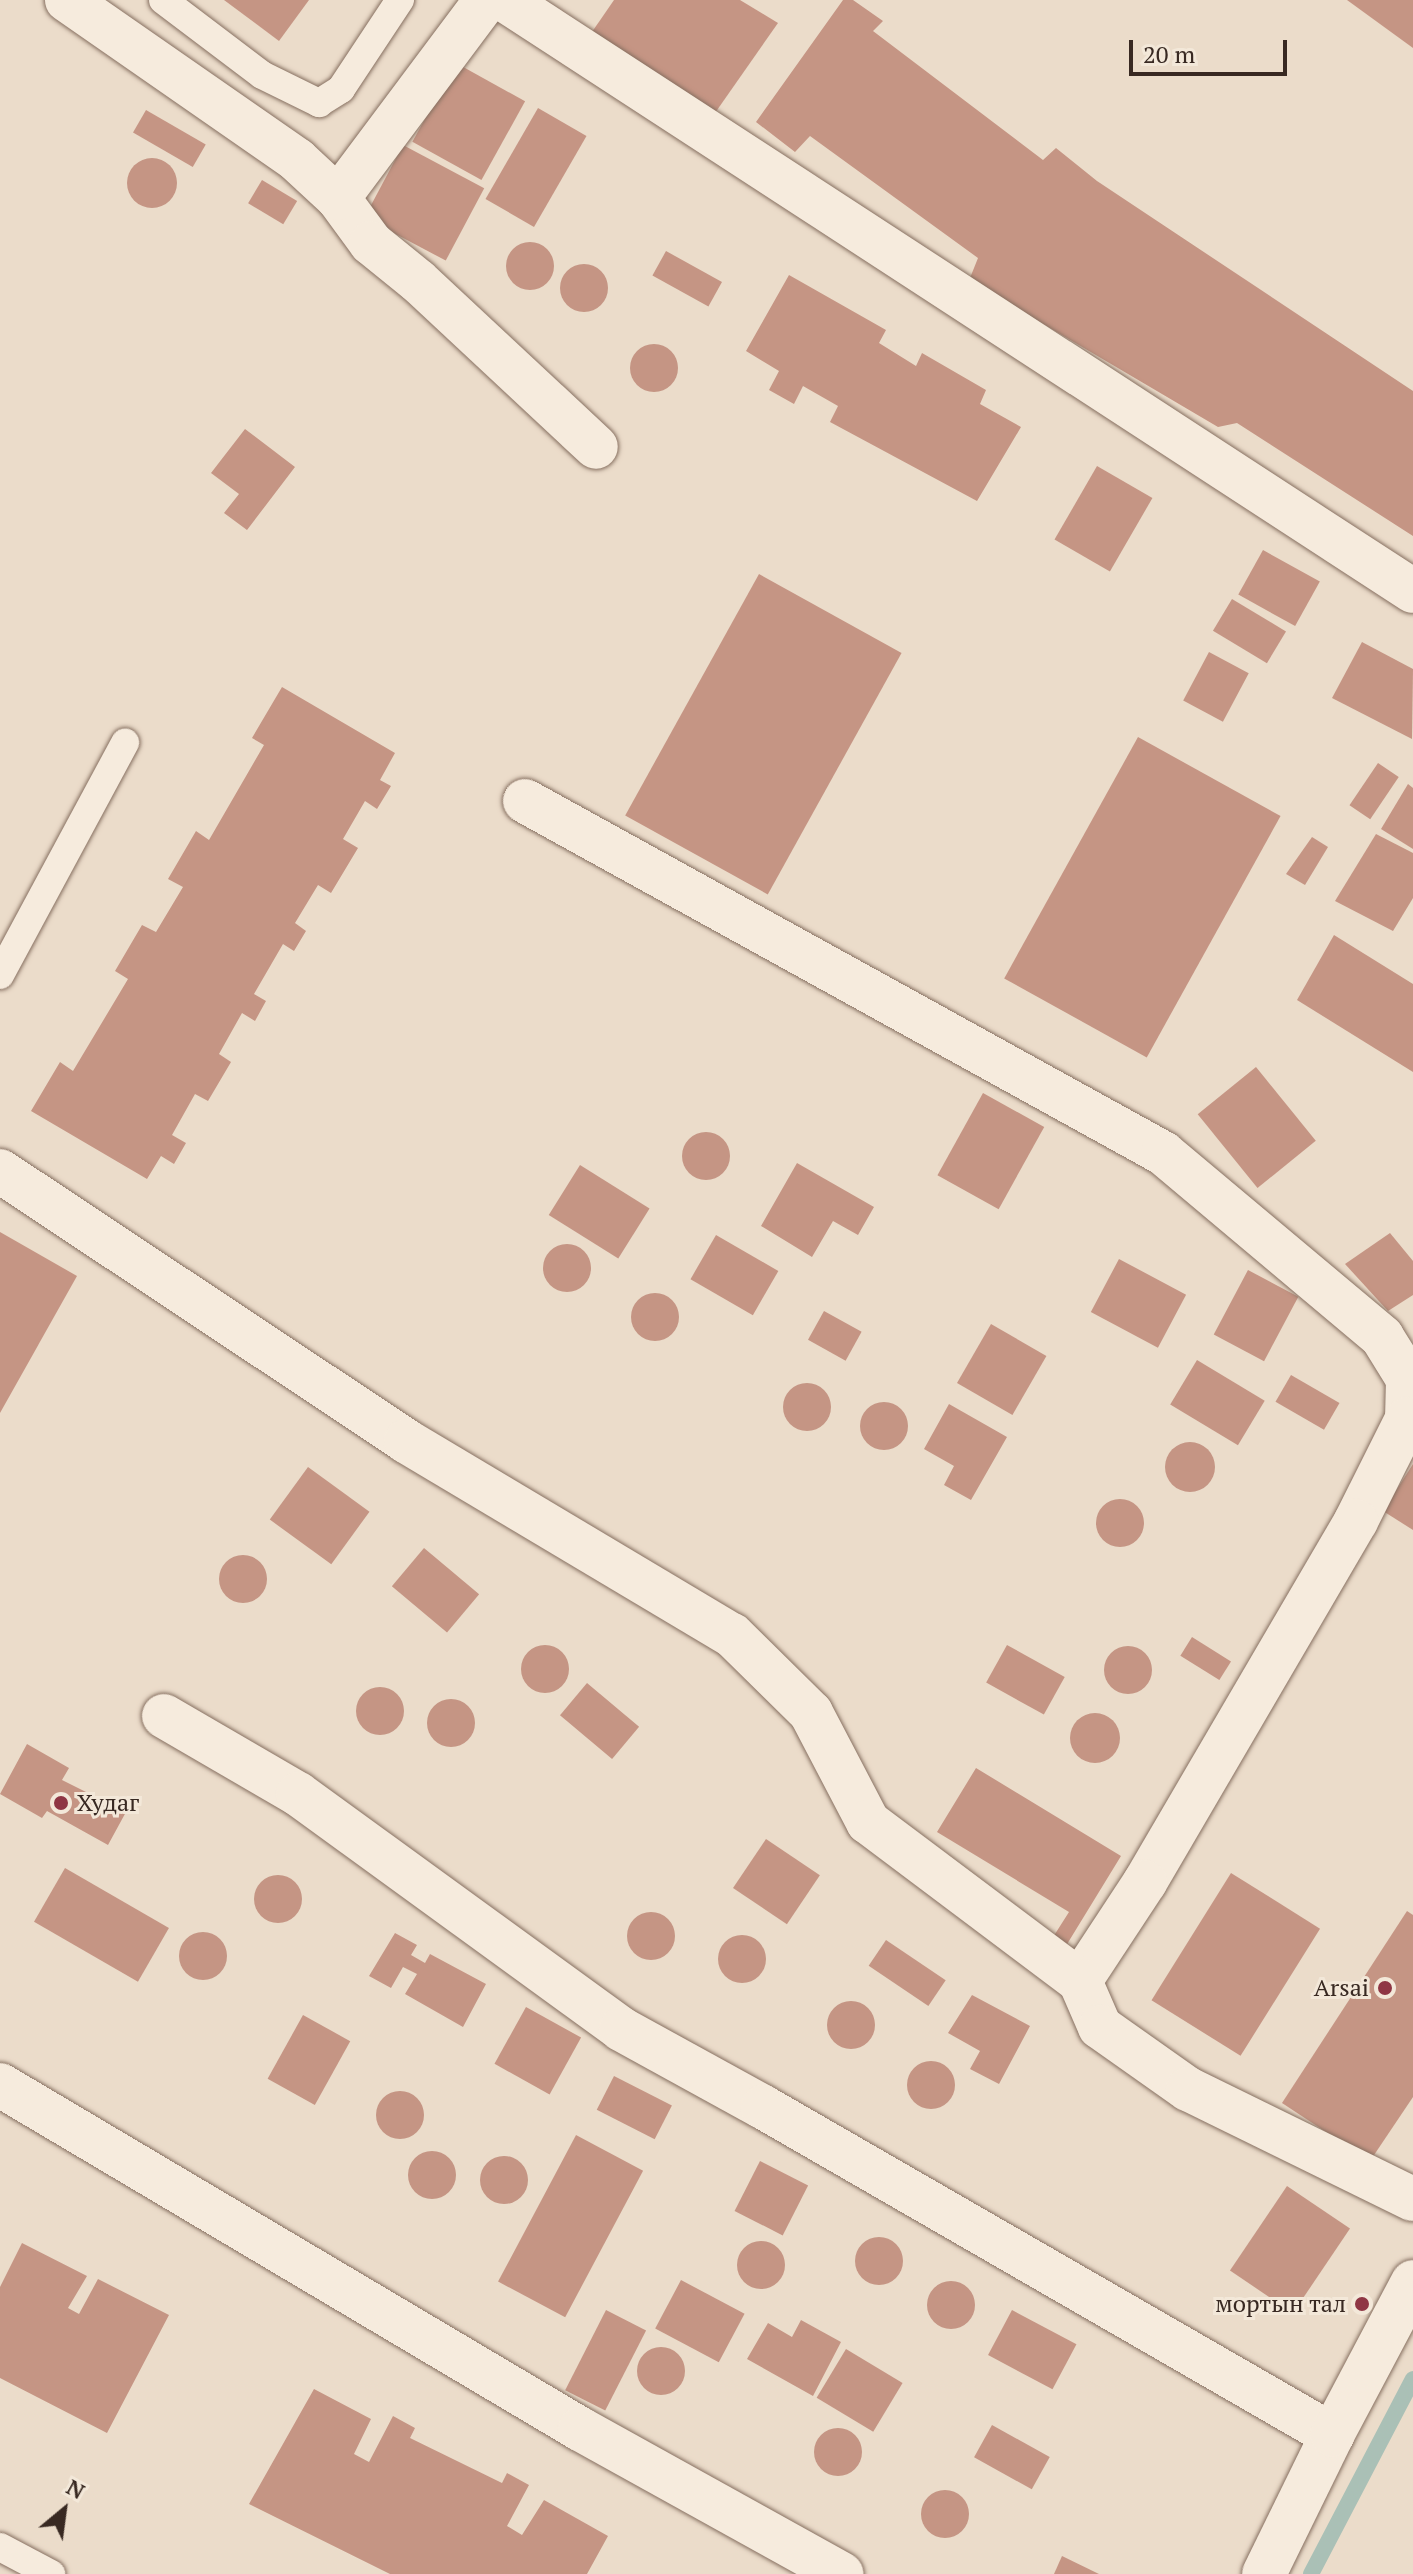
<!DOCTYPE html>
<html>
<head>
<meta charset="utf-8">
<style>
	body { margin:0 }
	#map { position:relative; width:1413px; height:2574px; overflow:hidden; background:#ebdcca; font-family:"PT Serif",serif }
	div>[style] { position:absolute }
	.stream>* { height:16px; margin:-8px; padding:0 8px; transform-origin:8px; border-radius:8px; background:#aac0b6 }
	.building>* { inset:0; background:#c59584; transform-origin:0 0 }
	.round { border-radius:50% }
	.roads { filter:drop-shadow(0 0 2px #866f60) drop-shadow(0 0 2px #866f60) }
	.service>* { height:28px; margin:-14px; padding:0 14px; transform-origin:14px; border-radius:14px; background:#f6ebdd }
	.minor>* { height:44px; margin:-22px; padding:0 22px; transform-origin:22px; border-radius:22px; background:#f6ebdd }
	.dots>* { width:22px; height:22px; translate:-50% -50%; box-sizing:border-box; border:4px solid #f3e8d9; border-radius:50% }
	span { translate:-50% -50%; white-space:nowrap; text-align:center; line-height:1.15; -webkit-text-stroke:6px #f3e8d9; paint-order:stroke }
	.poi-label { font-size:24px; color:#382922 }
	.left { translate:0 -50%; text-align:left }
	.right { translate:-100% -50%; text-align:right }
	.north { position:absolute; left:24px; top:2470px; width:80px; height:80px; -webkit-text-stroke:6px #f3e8d9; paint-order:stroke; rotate:29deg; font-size:22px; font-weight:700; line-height:32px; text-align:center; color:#382922 }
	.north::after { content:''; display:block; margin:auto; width:28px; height:36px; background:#382922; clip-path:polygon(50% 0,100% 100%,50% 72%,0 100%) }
	.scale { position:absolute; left:1129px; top:40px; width:158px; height:36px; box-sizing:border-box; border:4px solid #382922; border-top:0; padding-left:10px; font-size:24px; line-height:28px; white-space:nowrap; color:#382922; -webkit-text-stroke:6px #f3e8d9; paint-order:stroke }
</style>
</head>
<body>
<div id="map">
	<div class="stream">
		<div style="left:1311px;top:2574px;width:220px;rotate:-62.4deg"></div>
	</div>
	<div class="building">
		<div style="clip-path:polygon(224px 0,309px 0,279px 41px)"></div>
		<div style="clip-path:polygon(614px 0,740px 0,778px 23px,708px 123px,583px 45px)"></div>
		<div style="clip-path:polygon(843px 0,853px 0,883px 21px,873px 31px,1043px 160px,1056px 148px,1097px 181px,1413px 391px,1413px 536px,1237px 423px,1218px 427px,1009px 304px,970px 278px,978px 258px,810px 136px,795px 152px,756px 122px)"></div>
		<div style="clip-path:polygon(1347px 0,1413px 0,1413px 48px)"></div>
		<div style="left:456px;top:63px;width:79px;height:90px;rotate:29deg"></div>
		<div style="left:538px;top:108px;width:56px;height:105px;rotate:30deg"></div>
		<div style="left:146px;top:110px;width:69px;height:26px;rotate:30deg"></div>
		<div style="left:403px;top:145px;width:92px;height:82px;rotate:28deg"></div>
		<div class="round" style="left:127px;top:158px;width:50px;height:50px"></div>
		<div style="left:262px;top:180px;width:41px;height:27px;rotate:31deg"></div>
		<div class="round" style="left:506px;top:242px;width:48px;height:48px"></div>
		<div style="left:666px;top:251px;width:64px;height:28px;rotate:29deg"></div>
		<div class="round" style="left:560px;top:264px;width:48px;height:48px"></div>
		<div style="clip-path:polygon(789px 275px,886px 330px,879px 343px,916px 366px,922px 353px,986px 390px,980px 404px,1021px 427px,977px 501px,830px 422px,838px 406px,803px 386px,794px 404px,769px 390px,779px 371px,746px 351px)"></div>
		<div class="round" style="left:630px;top:344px;width:48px;height:48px"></div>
		<div style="clip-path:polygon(245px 429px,295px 467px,247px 530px,224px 513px,239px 494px,211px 473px)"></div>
		<div style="left:1097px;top:466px;width:64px;height:85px;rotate:30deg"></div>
		<div style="left:1263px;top:550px;width:65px;height:51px;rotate:29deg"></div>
		<div style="left:759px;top:574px;width:163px;height:276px;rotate:29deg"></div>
		<div style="left:1232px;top:599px;width:63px;height:37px;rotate:31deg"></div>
		<div style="clip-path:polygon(1362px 642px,1413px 669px,1412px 739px,1332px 698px)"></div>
		<div style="left:1209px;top:652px;width:45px;height:55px;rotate:28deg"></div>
		<div style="clip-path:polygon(282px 687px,395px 753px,380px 780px,391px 786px,377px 809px,365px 801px,343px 839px,358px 848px,331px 893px,318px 885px,295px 923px,306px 931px,294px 951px,283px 944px,254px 994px,266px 1001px,255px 1021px,242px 1013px,219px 1054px,231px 1062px,208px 1101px,195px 1094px,172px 1135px,186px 1143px,174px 1164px,161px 1156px,147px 1179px,31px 1111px,60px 1062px,73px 1071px,128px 979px,115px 971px,142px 925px,156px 932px,183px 887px,168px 879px,196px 831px,209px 840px,264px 745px,252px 738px)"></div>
		<div style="left:1138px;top:737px;width:163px;height:276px;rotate:29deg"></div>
		<div style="left:1378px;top:763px;width:25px;height:51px;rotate:34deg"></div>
		<div style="clip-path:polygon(1408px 784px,1413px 788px,1413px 849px,1381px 829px)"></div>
		<div style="clip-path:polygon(1376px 834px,1413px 853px,1413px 898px,1393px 931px,1335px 901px)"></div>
		<div style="clip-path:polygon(1312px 837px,1328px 847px,1305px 885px,1286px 874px)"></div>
		<div style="clip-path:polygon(1334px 935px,1413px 984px,1413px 1072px,1297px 1000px)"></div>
		<div style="left:1256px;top:1067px;width:95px;height:75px;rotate:51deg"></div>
		<div style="left:983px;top:1093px;width:70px;height:94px;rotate:29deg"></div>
		<div class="round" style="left:682px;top:1132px;width:48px;height:48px"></div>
		<div style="clip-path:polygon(797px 1163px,874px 1207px,858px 1235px,833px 1221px,812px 1257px,761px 1226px)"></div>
		<div style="left:580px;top:1165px;width:82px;height:59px;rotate:32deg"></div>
		<div style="clip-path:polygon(0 1232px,77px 1276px,0 1413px)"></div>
		<div style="clip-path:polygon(1390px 1233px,1413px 1261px,1413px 1295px,1388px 1311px,1345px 1264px)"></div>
		<div style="left:716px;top:1235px;width:72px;height:51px;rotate:30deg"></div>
		<div class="round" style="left:543px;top:1244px;width:48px;height:48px"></div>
		<div style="left:1119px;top:1259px;width:76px;height:60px;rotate:28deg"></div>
		<div style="left:1248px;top:1270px;width:57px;height:73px;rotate:28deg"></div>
		<div class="round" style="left:631px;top:1293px;width:48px;height:48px"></div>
		<div style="left:824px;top:1311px;width:43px;height:33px;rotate:29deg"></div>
		<div style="left:991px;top:1324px;width:64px;height:68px;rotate:30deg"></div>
		<div style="left:1197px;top:1360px;width:79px;height:52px;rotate:31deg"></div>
		<div style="left:1291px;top:1375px;width:56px;height:31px;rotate:30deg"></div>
		<div class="round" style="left:783px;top:1383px;width:48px;height:48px"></div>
		<div class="round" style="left:860px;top:1402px;width:48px;height:48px"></div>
		<div style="clip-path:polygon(949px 1404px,1007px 1437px,971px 1500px,944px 1485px,954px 1466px,924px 1449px)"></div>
		<div class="round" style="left:1165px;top:1442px;width:50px;height:50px"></div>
		<div style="clip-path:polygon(1413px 1464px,1413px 1530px,1383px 1511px)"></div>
		<div style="left:308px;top:1467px;width:76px;height:65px;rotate:36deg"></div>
		<div class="round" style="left:1096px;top:1499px;width:48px;height:48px"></div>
		<div style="left:424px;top:1548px;width:72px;height:50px;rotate:40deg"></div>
		<div class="round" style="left:219px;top:1555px;width:48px;height:48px"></div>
		<div style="left:1192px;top:1637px;width:46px;height:22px;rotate:32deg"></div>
		<div class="round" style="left:521px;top:1645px;width:48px;height:48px"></div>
		<div style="left:1007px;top:1645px;width:66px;height:43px;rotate:29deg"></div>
		<div class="round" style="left:1104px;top:1646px;width:48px;height:48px"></div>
		<div style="left:587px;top:1683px;width:68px;height:42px;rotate:40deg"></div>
		<div class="round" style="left:356px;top:1687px;width:48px;height:48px"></div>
		<div class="round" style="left:427px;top:1699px;width:48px;height:48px"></div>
		<div class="round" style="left:1070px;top:1713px;width:50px;height:50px"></div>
		<div style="clip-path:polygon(27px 1744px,69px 1768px,62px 1780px,126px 1812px,108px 1845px,47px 1811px,42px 1818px,0 1794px)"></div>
		<div style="clip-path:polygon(976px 1768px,1121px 1856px,1061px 1954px,1048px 1945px,1069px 1912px,937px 1832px)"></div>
		<div style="left:766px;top:1839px;width:65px;height:59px;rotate:34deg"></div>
		<div style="left:65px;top:1868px;width:120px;height:62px;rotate:30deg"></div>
		<div style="left:1231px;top:1873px;width:105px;height:150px;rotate:32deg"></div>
		<div class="round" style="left:254px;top:1875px;width:48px;height:48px"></div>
		<div style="clip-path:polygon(1407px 1911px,1413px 1915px,1413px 2097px,1370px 2161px,1282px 2103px)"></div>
		<div class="round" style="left:627px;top:1912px;width:48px;height:48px"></div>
		<div class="round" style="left:179px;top:1932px;width:48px;height:48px"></div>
		<div style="clip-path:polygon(395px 1933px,417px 1945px,411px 1955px,425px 1963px,430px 1954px,486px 1984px,463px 2027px,405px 1994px,417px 1974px,403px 1967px,391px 1988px,369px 1976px)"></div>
		<div class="round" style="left:718px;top:1935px;width:48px;height:48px"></div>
		<div style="left:886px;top:1940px;width:72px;height:31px;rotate:34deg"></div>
		<div style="clip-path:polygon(972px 1995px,1030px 2026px,999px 2084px,970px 2069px,980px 2051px,948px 2033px)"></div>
		<div class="round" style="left:827px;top:2001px;width:48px;height:48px"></div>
		<div style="left:526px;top:2007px;width:63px;height:65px;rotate:29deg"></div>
		<div style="left:303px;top:2015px;width:54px;height:73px;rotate:29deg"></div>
		<div class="round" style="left:907px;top:2061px;width:48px;height:48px"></div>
		<div style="left:614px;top:2076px;width:65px;height:38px;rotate:27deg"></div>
		<div class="round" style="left:376px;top:2091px;width:48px;height:48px"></div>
		<div style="left:576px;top:2135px;width:76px;height:166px;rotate:28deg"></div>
		<div class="round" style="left:408px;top:2151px;width:48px;height:48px"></div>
		<div class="round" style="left:480px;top:2156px;width:48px;height:48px"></div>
		<div style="left:760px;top:2161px;width:54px;height:56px;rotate:27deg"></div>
		<div style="left:1287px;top:2186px;width:76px;height:102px;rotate:34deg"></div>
		<div class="round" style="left:855px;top:2237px;width:48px;height:48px"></div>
		<div class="round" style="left:737px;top:2241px;width:48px;height:48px"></div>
		<div style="clip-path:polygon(22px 2243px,87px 2276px,68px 2308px,79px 2314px,98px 2279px,169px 2315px,107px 2433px,0 2378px,0 2287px)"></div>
		<div style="left:681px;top:2280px;width:72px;height:55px;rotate:28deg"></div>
		<div class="round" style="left:927px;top:2281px;width:48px;height:48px"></div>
		<div style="left:606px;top:2310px;width:45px;height:90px;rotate:27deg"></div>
		<div style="left:1012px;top:2310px;width:73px;height:51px;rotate:28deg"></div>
		<div style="clip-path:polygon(801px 2320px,841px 2342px,813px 2396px,747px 2359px,768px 2323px,792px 2337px)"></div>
		<div class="round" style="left:637px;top:2347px;width:48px;height:48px"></div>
		<div style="left:846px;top:2349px;width:66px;height:57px;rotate:31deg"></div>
		<div style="clip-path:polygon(314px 2389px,371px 2419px,354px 2454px,369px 2462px,393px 2416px,415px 2428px,410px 2438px,502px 2483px,507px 2473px,529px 2485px,507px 2526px,522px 2535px,544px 2500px,608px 2536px,587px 2574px,390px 2574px,249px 2504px)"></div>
		<div style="left:992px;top:2425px;width:66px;height:37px;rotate:29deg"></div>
		<div class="round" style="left:814px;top:2428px;width:48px;height:48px"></div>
		<div class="round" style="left:921px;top:2490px;width:48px;height:48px"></div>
		<div style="clip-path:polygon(1062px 2556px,1099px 2574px,1054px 2574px)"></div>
	</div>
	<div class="roads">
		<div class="service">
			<div style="left:163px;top:0;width:124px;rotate:37.1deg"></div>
			<div style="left:262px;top:75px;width:64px;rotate:26.2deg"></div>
			<div style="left:319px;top:103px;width:26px;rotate:-32deg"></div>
			<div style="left:341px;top:89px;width:107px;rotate:-56.5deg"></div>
			<div style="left:0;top:975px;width:264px;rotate:-61.7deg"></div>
			<div style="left:0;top:2547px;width:58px;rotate:27.9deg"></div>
		</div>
		<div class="minor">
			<div style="left:67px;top:0;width:280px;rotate:34.8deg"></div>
			<div style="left:297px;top:160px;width:56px;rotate:42.8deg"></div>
			<div style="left:338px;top:198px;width:56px;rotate:53.7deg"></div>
			<div style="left:371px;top:243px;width:60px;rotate:39deg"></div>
			<div style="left:418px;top:281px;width:243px;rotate:43deg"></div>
			<div style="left:505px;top:0;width:1083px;rotate:33.06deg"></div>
			<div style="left:338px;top:198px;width:247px;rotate:-53.2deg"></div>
			<div style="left:525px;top:801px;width:729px;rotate:28.89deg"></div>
			<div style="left:1163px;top:1153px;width:286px;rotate:40deg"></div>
			<div style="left:1382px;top:1337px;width:49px;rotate:58.2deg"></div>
			<div style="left:1408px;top:1379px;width:40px;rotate:91.4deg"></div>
			<div style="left:1407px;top:1419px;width:114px;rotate:116.6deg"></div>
			<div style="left:1356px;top:1521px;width:418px;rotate:120.3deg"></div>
			<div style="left:1145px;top:1882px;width:118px;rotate:123.3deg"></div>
			<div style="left:0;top:1171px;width:488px;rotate:33.6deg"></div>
			<div style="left:406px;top:1441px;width:379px;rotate:30.8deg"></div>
			<div style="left:732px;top:1635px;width:111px;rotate:44.6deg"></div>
			<div style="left:811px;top:1713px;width:123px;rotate:62.4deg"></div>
			<div style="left:868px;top:1822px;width:265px;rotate:36.9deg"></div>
			<div style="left:1080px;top:1981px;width:50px;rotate:66.5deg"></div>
			<div style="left:1100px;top:2027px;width:108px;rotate:35.2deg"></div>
			<div style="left:1188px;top:2089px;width:250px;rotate:26.1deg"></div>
			<div style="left:164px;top:1716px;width:155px;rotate:30.2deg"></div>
			<div style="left:298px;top:1794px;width:399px;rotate:36deg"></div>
			<div style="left:621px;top:2029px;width:162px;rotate:28.8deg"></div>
			<div style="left:763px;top:2107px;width:657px;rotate:29.96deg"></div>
			<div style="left:0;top:2085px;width:674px;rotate:30.67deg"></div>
			<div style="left:580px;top:2429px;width:299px;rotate:29deg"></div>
			<div style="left:1264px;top:2574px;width:155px;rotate:-63.9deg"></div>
			<div style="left:1332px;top:2435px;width:173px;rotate:-62.1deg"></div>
		</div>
	</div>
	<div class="dots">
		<div style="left:61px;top:1803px;background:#8f3644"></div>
		<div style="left:1385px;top:1988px;background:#8f3644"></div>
		<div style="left:1362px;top:2304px;background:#8f3644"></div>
	</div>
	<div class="poi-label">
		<span class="left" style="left:77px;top:1803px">Худаг</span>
		<span class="right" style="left:1369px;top:1988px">Arsai</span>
		<span class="right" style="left:1346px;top:2304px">мортын тал</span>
	</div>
	<div class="north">N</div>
	<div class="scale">20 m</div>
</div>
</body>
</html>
